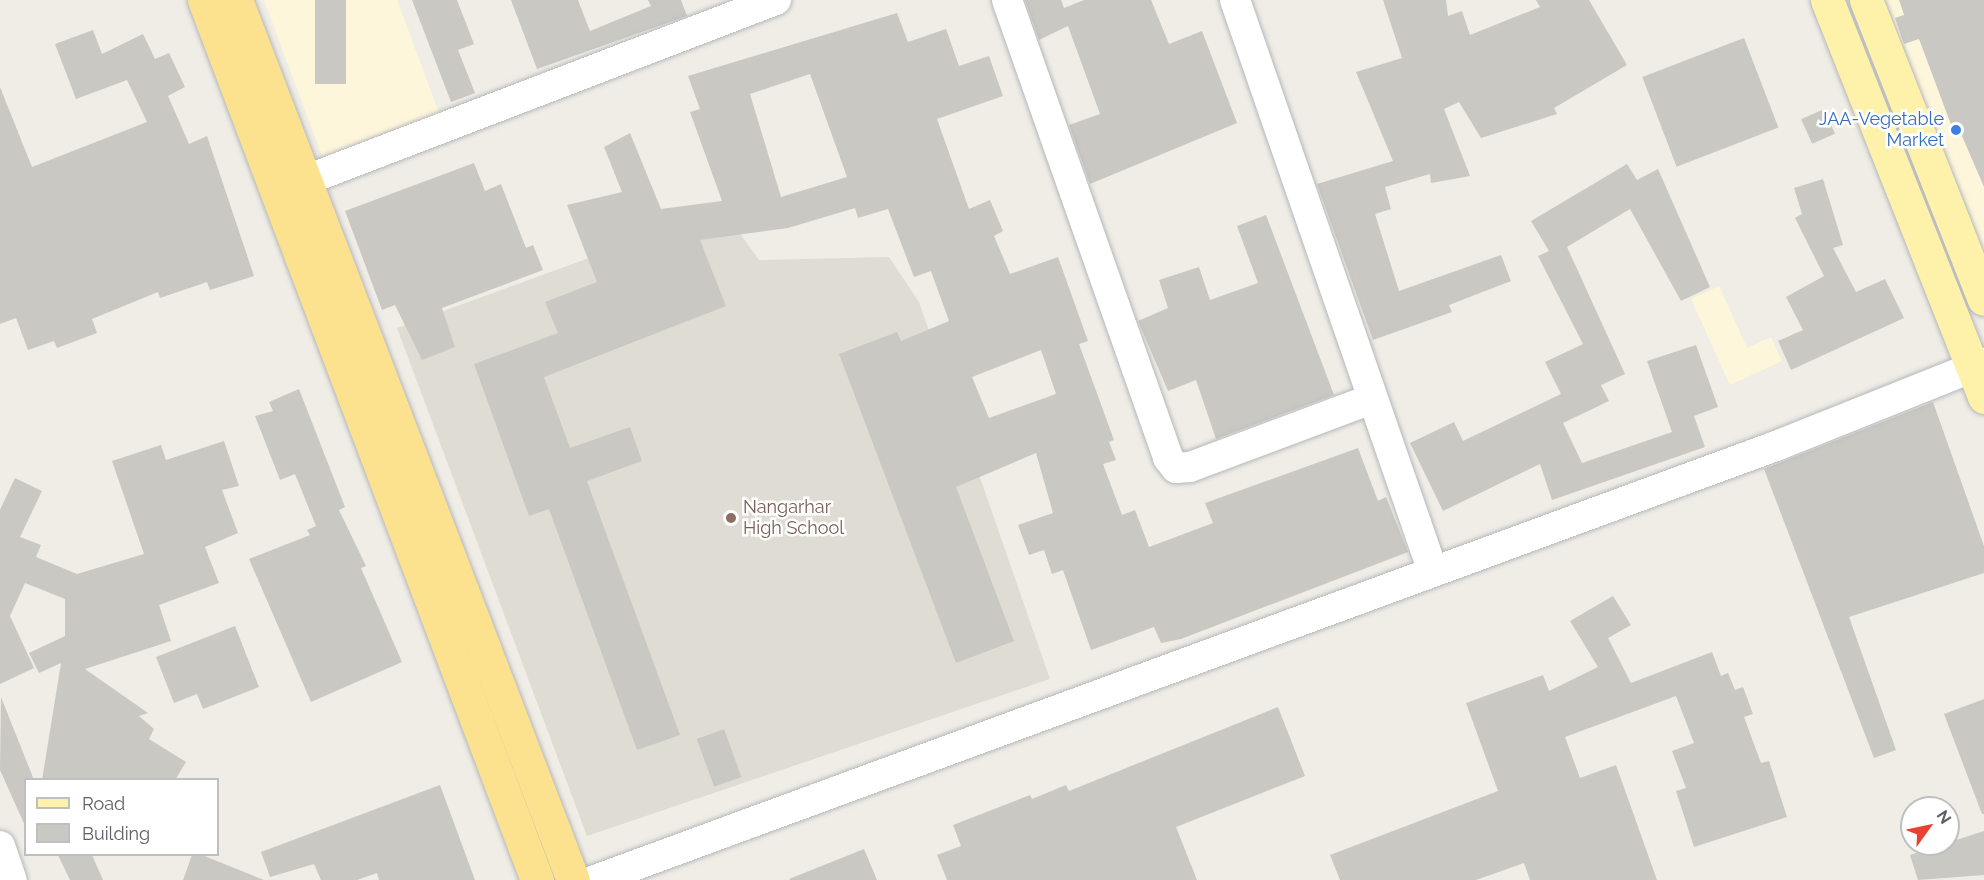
<!DOCTYPE html>
<html>
<head>
<meta charset="utf-8">
<style>
	body { margin:0 }
	#map { position:relative; width:1984px; height:880px; overflow:hidden; background:#efede5; font-family:Raleway,sans-serif }
	div>[style] { position:absolute }
	.commercial>* { inset:0; background:#fef6db }
	.education>* { inset:0; background:#dfdcd3 }
	.building>* { inset:0; background:#cac8c2; transform-origin:0 0 }
	.roads { filter:drop-shadow(0 0 2px #b5b7bc) drop-shadow(0 0 2px #b5b7bc) }
	.minor>* { height:30px; margin:-15px; padding:0 15px; transform-origin:15px; border-radius:15px; background:#fff }
	.major>* { height:33px; margin:-16.5px; padding:0 16.5px; transform-origin:16.5px; border-radius:16.5px; background:#fef2ab }
	.highway>* { height:33px; margin:-16.5px; padding:0 16.5px; transform-origin:16.5px; border-radius:16.5px; background:#fce28f }
	.dots>* { width:16px; height:16px; translate:-50% -50%; box-sizing:border-box; border:3px solid #fff; border-radius:50% }
	span { translate:-50% -50%; white-space:nowrap; text-align:center; line-height:1.15; -webkit-text-stroke:5px #fff; paint-order:stroke }
	.shop-label { font-size:18px; color:#366cbe }
	.right { translate:-100% -50%; text-align:right }
	.education-label { font-size:18px; color:#785e54 }
	.left { translate:0 -50%; text-align:left }
	.legend { position:absolute; left:24px; top:778px; width:195px; height:78px; box-sizing:border-box; background:#fff; border:2px solid #bebfc1; margin:0; padding:8px 10px; list-style:none; font-size:18px; color:#5d6065 }
	.legend li { display:flex; align-items:center; gap:12px; height:30px }
	.legend b { width:30px; border:2px solid #bebfc1 }
	.north { position:absolute; left:1900px; top:796px; width:60px; height:60px; box-sizing:border-box; background:#fff; border:2px solid #bebfc1; border-radius:50%; rotate:57deg; font-size:16px; font-weight:700; line-height:24px; text-align:center; color:#5d6065 }
	.north::after { content:''; display:block; margin:auto; width:21px; height:27px; background:#e84332; clip-path:polygon(50% 0,100% 100%,50% 72%,0 100%) }
</style>
</head>
<body>
<div id="map">
	<div class="commercial">
		<div style="clip-path:polygon(264px 0,397px 0,444px 126px,327px 169px)"></div>
		<div style="clip-path:polygon(1871px 0,1984px 0,1984px 261px)"></div>
		<div style="clip-path:polygon(1719px 286px,1747px 348px,1771px 337px,1782px 361px,1730px 385px,1691px 299px)"></div>
	</div>
	<div class="education">
		<div style="clip-path:polygon(731px 221px,759px 260px,889px 257px,919px 302px,1050px 679px,587px 836px,397px 328px,641px 239px)"></div>
	</div>
	<div class="building">
		<div style="left:315px;top:0;width:31px;height:84px"></div>
		<div style="clip-path:polygon(412px 0,457px 0,474px 44px,458px 50px,475px 93px,451px 102px)"></div>
		<div style="clip-path:polygon(511px 0,578px 0,590px 31px,651px 6px,648px 0,681px 0,687px 16px,537px 69px)"></div>
		<div style="clip-path:polygon(1025px 0,1061px 0,1064px 8px,1084px 0,1151px 0,1169px 44px,1202px 31px,1237px 123px,1090px 184px,1069px 125px,1100px 114px,1068px 26px,1039px 40px)"></div>
		<div style="clip-path:polygon(1383px 0,1446px 0,1448px 16px,1462px 11px,1470px 35px,1540px 7px,1536px 0,1589px 0,1627px 65px,1554px 108px,1557px 114px,1481px 138px,1459px 102px,1444px 109px,1470px 176px,1431px 183px,1430px 174px,1385px 187px,1391px 209px,1375px 214px,1399px 291px,1501px 255px,1511px 281px,1449px 305px,1452px 312px,1373px 340px,1317px 184px,1393px 161px,1356px 72px,1402px 58px)"></div>
		<div style="clip-path:polygon(1899px 0,1984px 0,1984px 187px,1962px 136px,1956px 138px,1919px 39px,1904px 44px,1895px 18px,1904px 15px)"></div>
		<div style="clip-path:polygon(evenodd,897px 13px,908px 42px,946px 29px,959px 66px,989px 56px,1003px 96px,937px 119px,969px 209px,990px 200px,1003px 231px,994px 236px,1010px 274px,1058px 257px,1088px 341px,1079px 344px,1114px 440px,1109px 442px,1116px 460px,1103px 464px,1122px 515px,1135px 510px,1149px 547px,1213px 523px,1205px 503px,1358px 448px,1378px 501px,1386px 497px,1408px 552px,1181px 639px,1161px 643px,1154px 627px,1091px 650px,1063px 570px,1052px 574px,1044px 550px,1029px 555px,1018px 525px,1053px 513px,1036px 453px,956px 487px,1014px 641px,956px 663px,839px 354px,897px 332px,901px 341px,949px 321px,931px 271px,914px 277px,888px 209px,858px 218px,855px 208px,788px 228px,700px 240px,726px 306px,544px 377px,570px 448px,630px 427px,642px 461px,587px 481px,680px 735px,637px 750px,549px 509px,529px 516px,474px 364px,558px 333px,545px 302px,597px 282px,567px 205px,622px 192px,604px 147px,630px 133px,661px 209px,722px 201px,690px 112px,700px 109px,688px 76px,897px 13px,810px 74px,847px 177px,781px 197px,750px 94px,810px 74px,897px 13px,1041px 350px,1056px 394px,989px 418px,972px 377px,1041px 350px)"></div>
		<div style="clip-path:polygon(93px 30px,102px 54px,143px 34px,155px 59px,169px 53px,185px 87px,168px 96px,189px 144px,207px 136px,254px 276px,210px 290px,207px 282px,160px 298px,158px 292px,92px 319px,97px 333px,57px 348px,54px 341px,28px 350px,16px 318px,0 324px,0 87px,32px 167px,147px 122px,127px 80px,76px 99px,55px 44px)"></div>
		<div style="left:1744px;top:38px;width:96px;height:109px;rotate:69deg"></div>
		<div style="left:1824px;top:109px;width:27px;height:25px;rotate:66deg"></div>
		<div style="clip-path:polygon(474px 163px,485px 191px,501px 184px,526px 248px,533px 245px,543px 270px,442px 308px,455px 347px,422px 360px,395px 305px,382px 310px,345px 211px)"></div>
		<div style="clip-path:polygon(1627px 164px,1637px 180px,1658px 169px,1710px 287px,1681px 301px,1630px 209px,1567px 247px,1625px 374px,1601px 385px,1609px 401px,1563px 423px,1582px 463px,1672px 432px,1647px 361px,1696px 345px,1718px 407px,1694px 416px,1705px 447px,1552px 500px,1540px 464px,1443px 511px,1410px 443px,1454px 422px,1463px 441px,1561px 394px,1545px 362px,1583px 344px,1538px 256px,1549px 251px,1531px 221px)"></div>
		<div style="clip-path:polygon(1823px 179px,1843px 245px,1833px 248px,1856px 292px,1885px 279px,1904px 318px,1791px 370px,1778px 341px,1803px 330px,1786px 297px,1824px 276px,1795px 218px,1802px 214px,1794px 188px)"></div>
		<div style="clip-path:polygon(1266px 215px,1334px 395px,1216px 439px,1196px 380px,1168px 391px,1138px 321px,1168px 308px,1159px 280px,1199px 267px,1210px 300px,1258px 283px,1237px 226px)"></div>
		<div style="clip-path:polygon(299px 389px,345px 507px,339px 510px,366px 566px,361px 568px,402px 662px,311px 702px,249px 559px,310px 535px,307px 530px,316px 526px,295px 474px,280px 480px,255px 416px,273px 411px,269px 402px)"></div>
		<div style="clip-path:polygon(1933px 402px,1984px 546px,1984px 573px,1849px 617px,1896px 750px,1874px 758px,1764px 469px)"></div>
		<div style="clip-path:polygon(224px 441px,239px 486px,222px 490px,238px 533px,205px 547px,219px 583px,159px 605px,171px 641px,85px 669px,148px 713px,139px 716px,154px 729px,149px 739px,186px 762px,175px 780px,42px 780px,61px 663px,39px 673px,29px 653px,65px 636px,65px 599px,25px 583px,10px 616px,34px 668px,0 684px,0 510px,15px 478px,42px 491px,20px 537px,41px 545px,36px 557px,77px 574px,144px 554px,112px 461px,161px 445px,166px 460px)"></div>
		<div style="clip-path:polygon(1613px 596px,1631px 625px,1608px 638px,1631px 683px,1712px 652px,1721px 676px,1728px 673px,1735px 690px,1743px 687px,1753px 714px,1744px 717px,1761px 763px,1769px 761px,1787px 817px,1694px 847px,1676px 791px,1686px 788px,1672px 751px,1694px 743px,1676px 696px,1565px 737px,1580px 778px,1616px 765px,1657px 880px,1530px 880px,1524px 863px,1476px 880px,1340px 880px,1330px 855px,1498px 791px,1466px 703px,1543px 675px,1549px 691px,1598px 667px,1570px 621px)"></div>
		<div style="clip-path:polygon(235px 626px,259px 687px,203px 709px,197px 694px,174px 703px,156px 657px)"></div>
		<div style="clip-path:polygon(1px 697px,34px 780px,26px 780px,26px 828px,0 770px)"></div>
		<div style="clip-path:polygon(1984px 699px,1984px 814px,1982px 814px,1944px 714px)"></div>
		<div style="clip-path:polygon(1278px 707px,1305px 776px,1176px 827px,1197px 880px,947px 880px,937px 855px,961px 846px,953px 825px,1030px 795px,1032px 799px,1066px 785px,1069px 791px)"></div>
		<div style="left:724px;top:729px;width:51px;height:29px;rotate:70deg"></div>
		<div style="clip-path:polygon(440px 785px,475px 880px,379px 880px,377px 873px,357px 880px,321px 880px,314px 864px,270px 877px,261px 852px)"></div>
		<div style="clip-path:polygon(1984px 831px,1984px 875px,1918px 880px,1910px 855px)"></div>
		<div style="clip-path:polygon(864px 849px,877px 880px,790px 880px,789px 879px)"></div>
		<div style="clip-path:polygon(58px 855px,92px 855px,103px 880px,70px 880px)"></div>
		<div style="clip-path:polygon(192px 855px,202px 855px,264px 880px,183px 880px)"></div>
	</div>
	<div class="roads">
		<div class="minor">
			<div style="left:1007px;top:0;width:485px;rotate:70.6deg"></div>
			<div style="left:1168px;top:458px;width:13px;rotate:51deg"></div>
			<div style="left:1176px;top:468px;width:14px;rotate:-4deg"></div>
			<div style="left:1190px;top:467px;width:194px;rotate:-20.5deg"></div>
			<div style="left:1235px;top:0;width:602px;rotate:70.9deg"></div>
			<div style="left:283px;top:189px;width:528px;rotate:-20.98deg"></div>
			<div style="left:0;top:846px;width:36px;rotate:71deg"></div>
			<div style="left:595px;top:880px;width:1258px;rotate:-20.18deg"></div>
			<div style="left:1776px;top:446px;width:224px;rotate:-21.8deg"></div>
		</div>
		<div class="major">
			<div style="left:1827px;top:0;width:427px;rotate:68.4deg"></div>
			<div style="left:1866px;top:0;width:321px;rotate:68.5deg"></div>
		</div>
		<div class="highway">
			<div style="left:204px;top:0;width:941px;rotate:69.27deg"></div>
			<div style="left:236px;top:0;width:942px;rotate:69.05deg"></div>
		</div>
	</div>
	<div class="dots">
		<div style="left:1956px;top:130px;background:#3f7fe0"></div>
		<div style="left:731px;top:518px;background:#8d6e63"></div>
	</div>
	<div class="shop-label">
		<span class="right" style="left:1944px;top:130px">JAA-Vegetable<br>Market</span>
	</div>
	<div class="education-label">
		<span class="left" style="left:743px;top:518px">Nangarhar<br>High School</span>
	</div>
	<ul class="legend">
	<li><b style="height:8px;background:#fef2ab"></b>Road</li>
	<li><b style="height:16px;background:#cac8c2"></b>Building</li>
	</ul>
	<div class="north">N</div>
</div>
</body>
</html>
